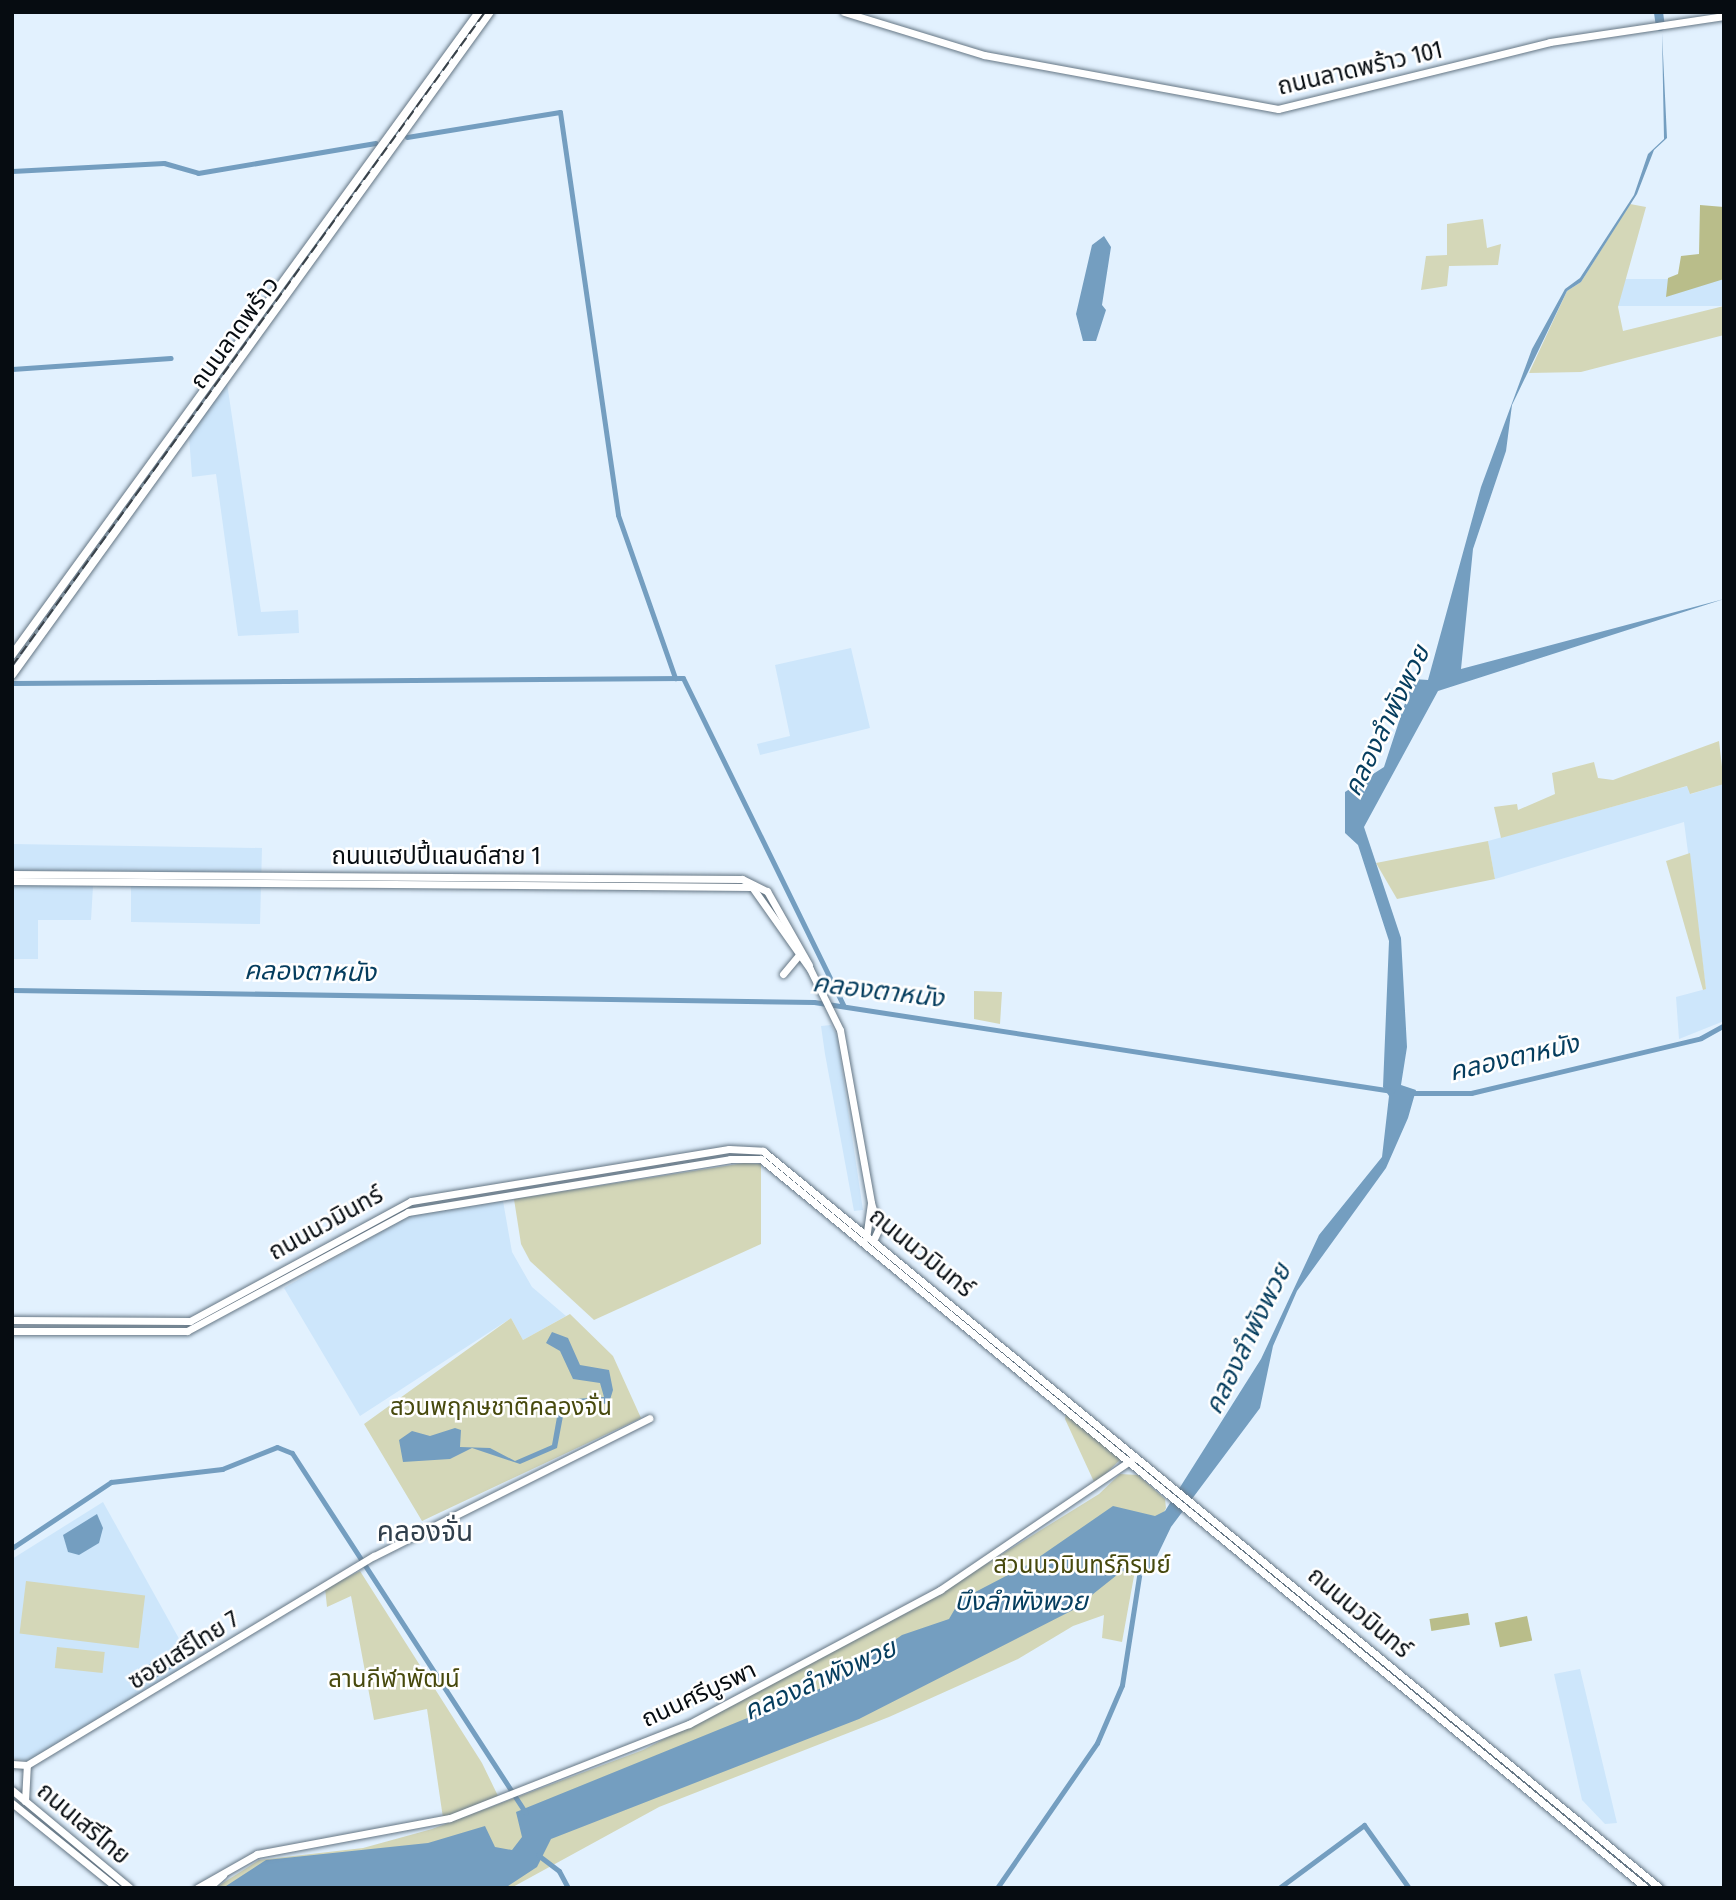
<!DOCTYPE html>
<html>
<head>
<meta charset="utf-8">
<style>
	body { margin:0 }
	#map { position:relative; width:1736px; height:1900px; overflow:hidden; background:#e2f1fe; font-family:"Fira Sans Condensed","Noto Sans Thai",sans-serif }
	div>[style] { position:absolute }
	.built>* { inset:0; background:#cde6fb; transform-origin:0 0 }
	.green>* { inset:0; background:#d4d7b8; transform-origin:0 0 }
	.forest>* { inset:0; background:#b9bd8a; transform-origin:0 0 }
	.water>* { inset:0; background:#749ec0; transform-origin:0 0 }
	.canal>* { height:5px; margin:-2.5px; padding:0 2.5px; transform-origin:2.5px; border-radius:2.5px; background:#749ec0 }
	.river>* { height:9px; margin:-4.5px; padding:0 4.5px; transform-origin:4.5px; border-radius:4.5px; background:#749ec0 }
	.roads { filter:drop-shadow(0 0 2px #657684) drop-shadow(0 0 2px #657684) }
	.secondary>* { height:7px; margin:-3.5px; padding:0 3.5px; transform-origin:3.5px; border-radius:3.5px; background:#fff }
	.primary>* { height:8px; margin:-4px; padding:0 4px; transform-origin:4px; border-radius:4px; background:#fff }
	.rail>* { height:2px; margin-top:-1px; transform-origin:0; background:repeating-linear-gradient(90deg,#3a4249 0 10px,transparent 0 15px) }
	span { translate:-50% -50%; white-space:nowrap; text-align:center; line-height:1.15; -webkit-text-stroke:5px #fff; paint-order:stroke }
	.street-label { font-size:24px; color:#060c11 }
	.park-label { font-size:24px; color:#47490d }
	.water-label { font-size:26px; color:#053d5e; font-style:italic }
	.quarter-label { font-size:28px; color:#303f4c }
	.frame { position:absolute; inset:0; border:14px solid #060c11; pointer-events:none }
</style>
</head>
<body>
<div id="map">
	<div class="built">
		<div style="left:1724px;top:279px;width:27px;height:110px;rotate:90deg"></div>
		<div style="clip-path:polygon(227px 383px,261px 612px,298px 610px,299px 633px,238px 636px,216px 474px,192px 477px,189px 436px)"></div>
		<div style="clip-path:polygon(851px 648px,870px 728px,760px 755px,757px 744px,790px 736px,775px 665px)"></div>
		<div style="clip-path:polygon(1724px 784px,1724px 1021px,1679px 1039px,1676px 997px,1706px 989px,1684px 822px,1495px 879px,1488px 841px,1688px 786px,1691px 794px)"></div>
		<div style="clip-path:polygon(12px 844px,262px 848px,260px 924px,131px 922px,131px 885px,93px 886px,91px 920px,38px 920px,38px 959px,12px 959px)"></div>
		<div style="clip-path:polygon(831px 1025px,837px 1036px,863px 1210px,854px 1211px,825px 1054px,821px 1026px)"></div>
		<div style="clip-path:polygon(503px 1201px,512px 1252px,532px 1287px,566px 1316px,523px 1340px,511px 1318px,360px 1416px,284px 1288px,408px 1216px)"></div>
		<div style="clip-path:polygon(103px 1502px,192px 1662px,28px 1761px,12px 1758px,12px 1559px)"></div>
		<div style="clip-path:polygon(1580px 1669px,1617px 1823px,1605px 1824px,1582px 1800px,1554px 1674px)"></div>
	</div>
	<div class="green">
		<div style="clip-path:polygon(1630px 204px,1646px 207px,1618px 307px,1623px 331px,1724px 306px,1724px 335px,1581px 372px,1529px 373px,1567px 291px,1581px 282px)"></div>
		<div style="clip-path:polygon(1483px 219px,1487px 248px,1501px 244px,1498px 265px,1449px 266px,1447px 286px,1421px 290px,1426px 256px,1447px 255px,1447px 224px)"></div>
		<div style="clip-path:polygon(1719px 741px,1724px 784px,1690px 794px,1687px 786px,1501px 838px,1494px 807px,1517px 804px,1518px 810px,1555px 794px,1552px 773px,1594px 762px,1598px 778px,1613px 780px)"></div>
		<div style="clip-path:polygon(1488px 841px,1495px 879px,1397px 899px,1376px 863px)"></div>
		<div style="clip-path:polygon(1690px 853px,1706px 989px,1703px 990px,1666px 861px)"></div>
		<div style="clip-path:polygon(974px 991px,1002px 992px,1000px 1024px,974px 1019px)"></div>
		<div style="clip-path:polygon(744px 1163px,761px 1164px,761px 1244px,594px 1320px,530px 1261px,521px 1244px,514px 1199px)"></div>
		<div style="clip-path:polygon(570px 1314px,613px 1356px,641px 1418px,422px 1521px,364px 1424px,511px 1318px,523px 1340px)"></div>
		<div style="clip-path:polygon(1066px 1414px,1121px 1459px,1095px 1484px,1065px 1419px)"></div>
		<div style="clip-path:polygon(1120px 1474px,1138px 1475px,1165px 1499px,1166px 1508px,1134px 1576px,1122px 1642px,1102px 1638px,1104px 1615px,1073px 1626px,1018px 1659px,889px 1717px,659px 1807px,511px 1888px,215px 1888px,259px 1860px,363px 1848px,432px 1829px,643px 1750px,912px 1610px,1099px 1494px)"></div>
		<div style="clip-path:polygon(360px 1571px,482px 1763px,499px 1798px,443px 1818px,427px 1709px,374px 1720px,351px 1596px,327px 1607px,325px 1588px)"></div>
		<div style="left:26px;top:1581px;width:120px;height:53px;rotate:7deg"></div>
		<div style="left:57px;top:1647px;width:48px;height:21px;rotate:6deg"></div>
	</div>
	<div class="forest">
		<div style="clip-path:polygon(1700px 205px,1724px 207px,1724px 279px,1666px 297px,1668px 278px,1678px 274px,1681px 256px,1699px 254px)"></div>
		<div style="left:1468px;top:1613px;width:12px;height:39px;rotate:81deg"></div>
		<div style="left:1527px;top:1616px;width:25px;height:33px;rotate:78deg"></div>
	</div>
	<div class="water">
		<div style="clip-path:polygon(1662px 33px,1667px 138px,1654px 150px,1637px 194px,1581px 282px,1567px 291px,1512px 405px,1506px 451px,1473px 549px,1461px 669px,1724px 599px,1438px 691px,1364px 827px,1401px 938px,1407px 1047px,1401px 1085px,1416px 1090px,1408px 1118px,1386px 1168px,1297px 1291px,1273px 1346px,1260px 1408px,1171px 1527px,1148px 1575px,1122px 1571px,1073px 1610px,859px 1719px,551px 1839px,537px 1867px,505px 1888px,223px 1888px,266px 1860px,428px 1843px,485px 1826px,495px 1847px,512px 1850px,522px 1837px,516px 1812px,829px 1685px,902px 1635px,949px 1619px,960px 1600px,1029px 1564px,1113px 1506px,1155px 1516px,1165px 1511px,1261px 1359px,1319px 1235px,1382px 1157px,1389px 1096px,1383px 1087px,1389px 941px,1358px 845px,1345px 833px,1345px 792px,1384px 767px,1413px 679px,1428px 680px,1481px 487px,1532px 349px,1565px 289px,1580px 278px,1634px 195px,1648px 154px,1664px 139px)"></div>
		<div style="clip-path:polygon(1104px 236px,1111px 247px,1102px 305px,1106px 310px,1096px 341px,1083px 341px,1076px 314px,1092px 245px)"></div>
		<div style="clip-path:polygon(552px 1332px,568px 1338px,580px 1365px,609px 1370px,613px 1390px,609px 1403px,564px 1411px,557px 1448px,520px 1464px,472px 1448px,450px 1459px,403px 1462px,399px 1440px,412px 1431px,430px 1436px,455px 1428px,461px 1430px,460px 1447px,490px 1448px,515px 1461px,552px 1445px,560px 1400px,604px 1397px,600px 1383px,573px 1379px,560px 1351px,546px 1343px)"></div>
		<div style="clip-path:polygon(97px 1514px,103px 1528px,99px 1543px,79px 1555px,68px 1552px,63px 1535px)"></div>
		<div style="left:174px;top:1649px;width:15px;height:37px;rotate:58deg"></div>
	</div>
	<div class="canal">
		<div style="left:407px;top:137px;width:155px;rotate:-9.3deg"></div>
		<div style="left:560px;top:112px;width:407px;rotate:81.8deg"></div>
		<div style="left:618px;top:515px;width:173px;rotate:70.7deg"></div>
		<div style="left:12px;top:171px;width:152px;rotate:-3deg"></div>
		<div style="left:164px;top:163px;width:35px;rotate:16deg"></div>
		<div style="left:198px;top:173px;width:180px;rotate:-9.6deg"></div>
		<div style="left:12px;top:369px;width:159px;rotate:-4deg"></div>
		<div style="left:13px;top:683px;width:670px;rotate:-0.43deg"></div>
		<div style="left:683px;top:678px;width:364px;rotate:63.9deg"></div>
		<div style="left:12px;top:990px;width:802px;rotate:0.86deg"></div>
		<div style="left:814px;top:1002px;width:585px;rotate:8.75deg"></div>
		<div style="left:1412px;top:1093px;width:59px"></div>
		<div style="left:1471px;top:1093px;width:236px;rotate:-13.4deg"></div>
		<div style="left:1701px;top:1038px;width:26px;rotate:-29deg"></div>
		<div style="left:12px;top:1548px;width:119px;rotate:-33.7deg"></div>
		<div style="left:111px;top:1482px;width:112px;rotate:-6.7deg"></div>
		<div style="left:222px;top:1469px;width:59px;rotate:-21.8deg"></div>
		<div style="left:277px;top:1447px;width:16px;rotate:22deg"></div>
		<div style="left:292px;top:1453px;width:429px;rotate:57deg"></div>
		<div style="left:538px;top:1855px;width:26px;rotate:37deg"></div>
		<div style="left:559px;top:1871px;width:19px;rotate:62deg"></div>
		<div style="left:997px;top:1888px;width:176px;rotate:-55.4deg"></div>
		<div style="left:1097px;top:1743px;width:63px;rotate:-66.7deg"></div>
		<div style="left:1122px;top:1685px;width:116px;rotate:-81.1deg"></div>
		<div style="left:1279px;top:1888px;width:106px;rotate:-36.5deg"></div>
		<div style="left:1364px;top:1825px;width:77px;rotate:54.5deg"></div>
	</div>
	<div class="river">
		<div style="left:1658px;top:12px;width:14px;rotate:82deg"></div>
	</div>
	<div class="roads">
		<div class="secondary">
			<div style="left:844px;top:12px;width:146px;rotate:17.1deg"></div>
			<div style="left:984px;top:55px;width:299px;rotate:10.4deg"></div>
			<div style="left:1278px;top:109px;width:280px;rotate:-13.8deg"></div>
			<div style="left:1550px;top:42px;width:176px;rotate:-8.5deg"></div>
			<div style="left:12px;top:874px;width:730px;rotate:0.39deg"></div>
			<div style="left:742px;top:879px;width:28px;rotate:26deg"></div>
			<div style="left:767px;top:891px;width:85px;rotate:60.4deg"></div>
			<div style="left:12px;top:881px;width:740px;rotate:0.46deg"></div>
			<div style="left:752px;top:887px;width:100px;rotate:54.7deg"></div>
			<div style="left:810px;top:969px;width:68px;rotate:63.8deg"></div>
			<div style="left:840px;top:1030px;width:176px;rotate:79.8deg"></div>
			<div style="left:871px;top:1203px;width:35px;rotate:98deg"></div>
			<div style="left:783px;top:974px;width:25px;rotate:-50deg"></div>
			<div style="left:871px;top:1203px;width:26px;rotate:72deg"></div>
			<div style="left:879px;top:1228px;width:14px;rotate:115deg"></div>
			<div style="left:12px;top:1320px;width:178px;rotate:0.3deg"></div>
			<div style="left:190px;top:1321px;width:251px;rotate:-28.5deg"></div>
			<div style="left:411px;top:1201px;width:322px;rotate:-9.3deg"></div>
			<div style="left:729px;top:1149px;width:34px;rotate:3deg"></div>
			<div style="left:763px;top:1151px;width:1161px;rotate:39.41deg"></div>
			<div style="left:12px;top:1331px;width:175px"></div>
			<div style="left:187px;top:1331px;width:251px;rotate:-28.3deg"></div>
			<div style="left:408px;top:1212px;width:326px;rotate:-9.3deg"></div>
			<div style="left:730px;top:1159px;width:31px"></div>
			<div style="left:761px;top:1159px;width:1147px;rotate:39.48deg"></div>
			<div style="left:12px;top:1764px;width:15px;rotate:4deg"></div>
			<div style="left:12px;top:1790px;width:153px;rotate:39.7deg"></div>
			<div style="left:25px;top:1801px;width:36px;rotate:-87deg"></div>
			<div style="left:27px;top:1765px;width:405px;rotate:-31.1deg"></div>
			<div style="left:374px;top:1556px;width:308px;rotate:-26.6deg"></div>
			<div style="left:12px;top:1803px;width:135px;rotate:39deg"></div>
			<div style="left:197px;top:1888px;width:69px;rotate:-29.5deg"></div>
			<div style="left:257px;top:1854px;width:196px;rotate:-10.6deg"></div>
			<div style="left:450px;top:1818px;width:257px;rotate:-21.5deg"></div>
			<div style="left:689px;top:1724px;width:285px;rotate:-28.1deg"></div>
			<div style="left:940px;top:1590px;width:231px;rotate:-34.2deg"></div>
			<div style="left:208px;top:1888px;width:20px;rotate:-41deg"></div>
		</div>
		<div class="primary">
			<div style="left:12px;top:655px;width:795px;rotate:-54.01deg"></div>
			<div style="left:12px;top:675px;width:817px;rotate:-54.21deg"></div>
		</div>
	</div>
	<div class="rail">
		<div style="left:12px;top:666px;width:807px;rotate:-54.12deg"></div>
	</div>
	<div class="street-label">
		<span style="left:1360px;top:69px;rotate:-13deg">ถนนลาดพร้าว 101</span>
		<span style="left:235px;top:333px;rotate:-54deg">ถนนลาดพร้าว</span>
		<span style="left:436px;top:857px">ถนนแฮปปี้แลนด์สาย 1</span>
		<span style="left:326px;top:1224px;rotate:-29deg">ถนนนวมินทร์</span>
		<span style="left:921px;top:1253px;rotate:39deg">ถนนนวมินทร์</span>
		<span style="left:1359px;top:1613px;rotate:40deg">ถนนนวมินทร์</span>
		<span style="left:184px;top:1651px;rotate:-32deg">ซอยเสรีไทย 7</span>
		<span style="left:699px;top:1695px;rotate:-25deg">ถนนศรีบูรพา</span>
		<span style="left:83px;top:1824px;rotate:40deg">ถนนเสรีไทย</span>
	</div>
	<div class="park-label">
		<span style="left:501px;top:1408px">สวนพฤกษชาติคลองจั่น</span>
		<span style="left:1082px;top:1566px">สวนนวมินทร์ภิรมย์</span>
		<span style="left:394px;top:1680px">ลานกีฬาพัฒน์</span>
	</div>
	<div class="water-label">
		<span style="left:1387px;top:721px;rotate:-64deg">คลองลำพังพวย</span>
		<span style="left:310px;top:972px;rotate:1deg">คลองตาหนัง</span>
		<span style="left:878px;top:991px;rotate:7deg">คลองตาหนัง</span>
		<span style="left:1514px;top:1058px;rotate:-13deg">คลองตาหนัง</span>
		<span style="left:1248px;top:1339px;rotate:-64deg">คลองลำพังพวย</span>
		<span style="left:1021px;top:1602px">บึงลำพังพวย</span>
		<span style="left:820px;top:1680px;rotate:-24deg">คลองลำพังพวย</span>
	</div>
	<div class="quarter-label">
		<span style="left:425px;top:1532px">คลองจั่น</span>
	</div>
	<div class="frame"></div>
</div>
</body>
</html>
